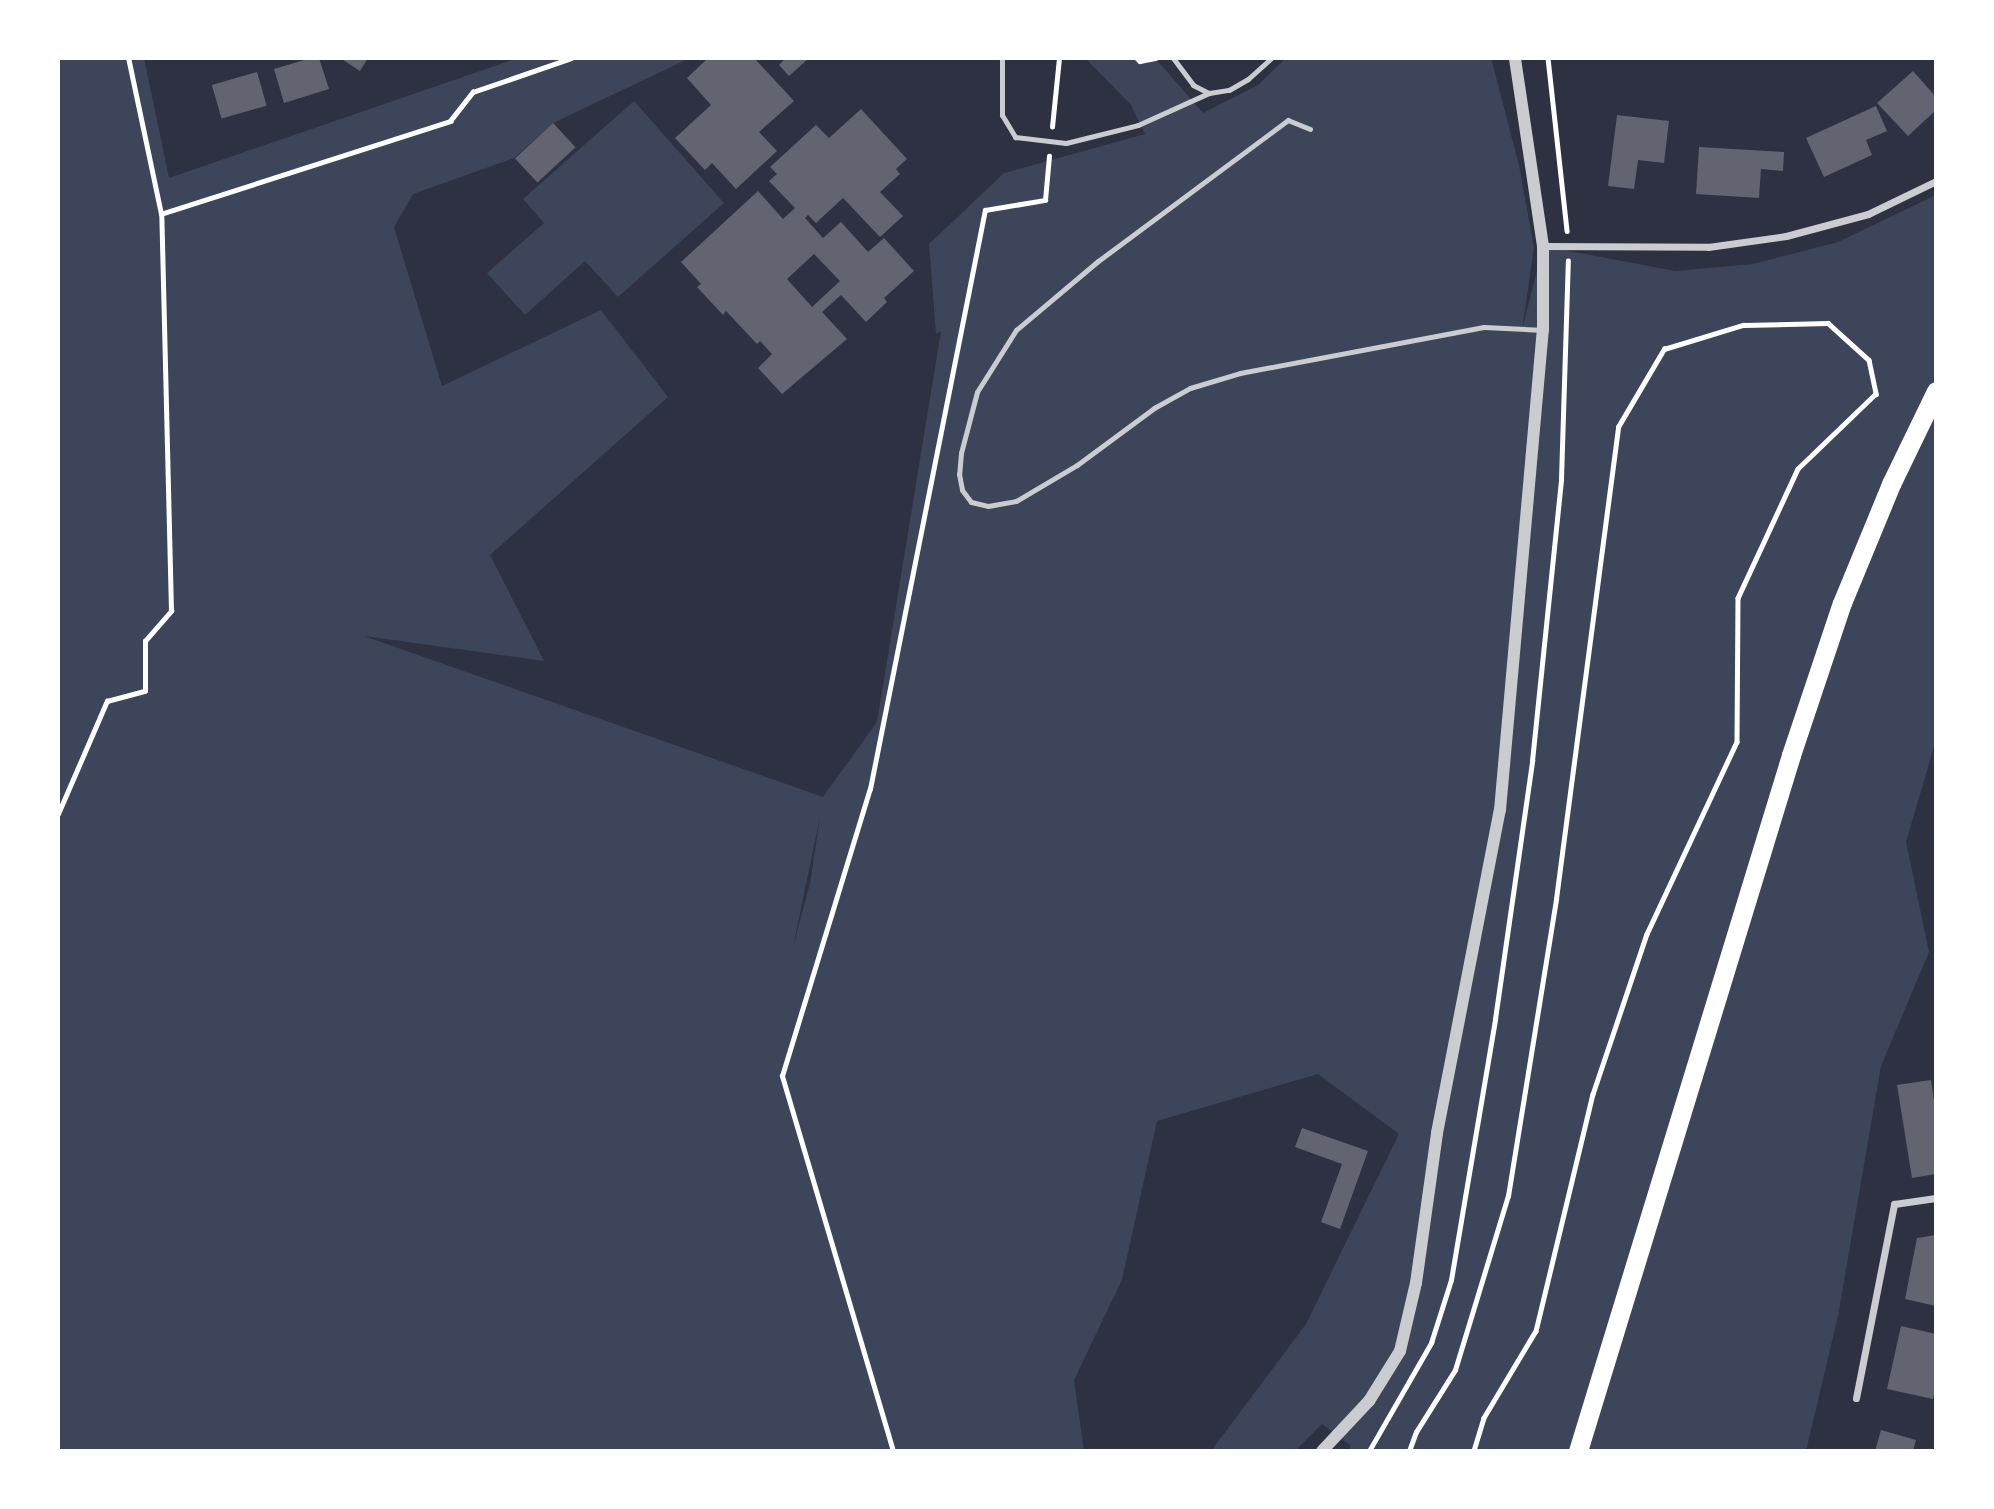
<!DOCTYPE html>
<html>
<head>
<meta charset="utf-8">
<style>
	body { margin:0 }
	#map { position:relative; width:1994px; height:1509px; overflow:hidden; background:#2d3142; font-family:Bitter,serif }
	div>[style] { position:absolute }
	.green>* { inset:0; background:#3c4559 }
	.building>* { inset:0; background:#626471; transform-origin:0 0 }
	.path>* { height:4.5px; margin:-2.25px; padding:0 2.25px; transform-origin:2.25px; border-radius:2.25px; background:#fff }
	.service>* { height:5px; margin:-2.5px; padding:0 2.5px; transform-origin:2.5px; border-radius:2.5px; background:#caccd0 }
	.minor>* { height:7px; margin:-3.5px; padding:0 3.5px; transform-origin:3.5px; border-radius:3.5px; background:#caccd0 }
	.tertiary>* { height:12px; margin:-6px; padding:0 6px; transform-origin:6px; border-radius:6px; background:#caccd0 }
	.trunk>* { height:19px; margin:-9.5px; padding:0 9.5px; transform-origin:9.5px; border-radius:9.5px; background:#fff }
	span { translate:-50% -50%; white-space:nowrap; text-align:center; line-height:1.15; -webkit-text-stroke:7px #fff; paint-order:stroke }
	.frame { position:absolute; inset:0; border:60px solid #fff; pointer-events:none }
</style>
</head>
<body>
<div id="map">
	<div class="green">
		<div style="clip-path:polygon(evenodd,58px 58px,144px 58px,169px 178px,518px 58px,690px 58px,553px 123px,514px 158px,413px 194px,394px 227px,442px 386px,601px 310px,668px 397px,490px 555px,544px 661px,364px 636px,823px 797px,877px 722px,941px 331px,936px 334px,929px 244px,1004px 173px,1145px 134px,1131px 105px,1085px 58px,1155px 58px,1203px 113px,1258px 85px,1286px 58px,1491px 58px,1519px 165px,1534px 248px,1522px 330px,1543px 246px,1675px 271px,1753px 264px,1838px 242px,1936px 195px,1936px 740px,1906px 842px,1929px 952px,1881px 1066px,1838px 1316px,1806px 1451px,1350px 1451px,1350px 1445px,1322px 1424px,1295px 1451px,1211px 1451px,1306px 1324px,1399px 1134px,1318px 1074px,1157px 1121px,1122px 1280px,1074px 1380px,1084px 1451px,58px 1451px,58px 58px,820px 817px,810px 883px,793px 947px,820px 817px)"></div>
		<div style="clip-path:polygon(634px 101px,724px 203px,618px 297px,585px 261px,525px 315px,487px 273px,544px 223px,523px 199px)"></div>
	</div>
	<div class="building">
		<div style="clip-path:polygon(311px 58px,319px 58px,329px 89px,284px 103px,274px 69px)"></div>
		<div style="clip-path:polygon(340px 58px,368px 58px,360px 71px)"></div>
		<div style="clip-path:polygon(708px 58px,754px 58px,794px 101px,759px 132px,777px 151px,736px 189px,712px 163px,705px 170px,675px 138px,711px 105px,687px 78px)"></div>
		<div style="clip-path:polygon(786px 58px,809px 58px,789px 76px,779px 65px)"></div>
		<div style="clip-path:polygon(1913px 71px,1936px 97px,1936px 110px,1908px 136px,1877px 103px)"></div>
		<div style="left:257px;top:72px;width:35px;height:47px;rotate:74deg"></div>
		<div style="clip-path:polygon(1876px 106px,1887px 131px,1866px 140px,1872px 155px,1824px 177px,1806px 138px)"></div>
		<div style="clip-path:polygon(evenodd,861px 109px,907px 159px,896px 169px,900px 174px,880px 192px,903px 216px,880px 237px,843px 198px,816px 223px,808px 215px,805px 218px,823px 238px,841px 222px,868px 252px,884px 238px,914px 271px,884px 298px,887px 302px,866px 322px,841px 295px,822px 312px,847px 339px,782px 394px,758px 368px,772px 354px,760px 341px,757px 344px,726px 311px,723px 315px,697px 287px,701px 284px,681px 262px,758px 191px,783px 219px,795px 208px,769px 181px,777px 174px,770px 167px,816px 125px,829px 138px,861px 109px,814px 254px,840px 281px,812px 307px,787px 279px,814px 254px)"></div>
		<div style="clip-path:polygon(1617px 115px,1669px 121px,1664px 163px,1638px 160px,1634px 189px,1608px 186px)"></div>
		<div style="left:553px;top:123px;width:33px;height:52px;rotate:47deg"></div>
		<div style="clip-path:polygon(1699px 147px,1784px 152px,1783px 171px,1761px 169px,1759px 198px,1696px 194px)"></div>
		<div style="clip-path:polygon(1931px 1080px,1936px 1114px,1936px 1174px,1912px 1178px,1897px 1085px)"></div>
		<div style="clip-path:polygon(1302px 1128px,1368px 1151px,1340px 1229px,1321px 1222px,1342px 1164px,1295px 1147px)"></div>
		<div style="clip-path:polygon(1936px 1235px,1936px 1306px,1905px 1299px,1917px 1238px)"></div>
		<div style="clip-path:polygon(1901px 1326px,1936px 1334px,1936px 1383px,1933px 1399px,1887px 1389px)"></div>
		<div style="clip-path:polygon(1881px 1430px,1916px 1440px,1913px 1451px,1875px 1451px)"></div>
	</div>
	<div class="path">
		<div style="left:1137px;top:58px;width:4px;rotate:45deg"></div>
		<div style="left:1140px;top:61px;width:16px;rotate:-11deg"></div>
		<div style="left:1548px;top:58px;width:174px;rotate:83.7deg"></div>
		<div style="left:1052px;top:127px;width:69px;rotate:-84.2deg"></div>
		<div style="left:161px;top:214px;width:304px;rotate:-17.8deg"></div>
		<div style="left:450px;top:121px;width:37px;rotate:-52deg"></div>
		<div style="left:473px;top:92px;width:104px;rotate:-19.1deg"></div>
		<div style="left:58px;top:814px;width:123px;rotate:-66.6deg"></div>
		<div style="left:107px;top:701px;width:39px;rotate:-15deg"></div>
		<div style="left:145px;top:691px;width:50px;rotate:-90deg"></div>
		<div style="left:145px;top:641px;width:40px;rotate:-49deg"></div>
		<div style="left:171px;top:611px;width:397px;rotate:-91.4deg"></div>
		<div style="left:161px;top:214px;width:159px;rotate:-101.9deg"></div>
		<div style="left:893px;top:1451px;width:391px;rotate:-106.5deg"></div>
		<div style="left:782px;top:1076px;width:300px;rotate:-73deg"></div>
		<div style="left:870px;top:789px;width:590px;rotate:-78.77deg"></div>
		<div style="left:985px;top:210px;width:61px;rotate:-9.5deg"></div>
		<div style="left:1045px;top:200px;width:44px;rotate:-84.8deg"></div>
		<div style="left:1369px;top:1451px;width:125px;rotate:-60.1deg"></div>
		<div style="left:1431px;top:1343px;width:66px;rotate:-72.4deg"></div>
		<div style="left:1451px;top:1280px;width:265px;rotate:-80.4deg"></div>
		<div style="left:1495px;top:1019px;width:261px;rotate:-81.8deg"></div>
		<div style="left:1532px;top:761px;width:283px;rotate:-84.1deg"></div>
		<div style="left:1561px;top:479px;width:218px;rotate:-88.2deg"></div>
		<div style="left:1409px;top:1451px;width:20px;rotate:-70deg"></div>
		<div style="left:1416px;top:1432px;width:73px;rotate:-57.8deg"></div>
		<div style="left:1455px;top:1370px;width:182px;rotate:-73.1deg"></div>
		<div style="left:1508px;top:1196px;width:301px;rotate:-80.8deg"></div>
		<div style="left:1556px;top:899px;width:476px;rotate:-82.5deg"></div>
		<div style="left:1618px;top:427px;width:91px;rotate:-59.5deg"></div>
		<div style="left:1664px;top:349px;width:83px;rotate:-16.9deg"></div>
		<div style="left:1743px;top:325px;width:85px;rotate:-1.3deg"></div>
		<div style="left:1828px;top:323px;width:55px;rotate:42.1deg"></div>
		<div style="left:1869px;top:360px;width:35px;rotate:78deg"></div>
		<div style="left:1876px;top:394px;width:108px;rotate:136.1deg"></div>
		<div style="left:1798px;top:469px;width:142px;rotate:114.9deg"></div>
		<div style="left:1738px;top:598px;width:144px;rotate:90.4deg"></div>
		<div style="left:1737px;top:742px;width:212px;rotate:115.1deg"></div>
		<div style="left:1647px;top:934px;width:169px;rotate:108.6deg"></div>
		<div style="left:1593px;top:1094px;width:244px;rotate:103.5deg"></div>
		<div style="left:1536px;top:1331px;width:101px;rotate:120.9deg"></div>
		<div style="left:1484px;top:1418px;width:34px;rotate:107deg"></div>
	</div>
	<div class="service">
		<div style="left:1002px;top:58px;width:57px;rotate:90deg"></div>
		<div style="left:1002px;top:115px;width:26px;rotate:59deg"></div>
		<div style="left:1015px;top:137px;width:51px;rotate:6.7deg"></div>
		<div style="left:1066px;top:143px;width:74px;rotate:-14deg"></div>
		<div style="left:1138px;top:125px;width:78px;rotate:-24.3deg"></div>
		<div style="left:1173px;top:58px;width:34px;rotate:53deg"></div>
		<div style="left:1193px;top:85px;width:18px;rotate:27deg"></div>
		<div style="left:1209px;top:93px;width:20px;rotate:-9deg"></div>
		<div style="left:1229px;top:90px;width:22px;rotate:-30deg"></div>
		<div style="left:1248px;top:79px;width:31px;rotate:-42deg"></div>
		<div style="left:1310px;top:129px;width:24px;rotate:-158deg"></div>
		<div style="left:1288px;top:120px;width:237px;rotate:143.4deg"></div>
		<div style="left:1098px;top:261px;width:107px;rotate:139.9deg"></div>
		<div style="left:1016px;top:330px;width:73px;rotate:122.2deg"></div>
		<div style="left:977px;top:392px;width:63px;rotate:104.7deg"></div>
		<div style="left:961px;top:453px;width:21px;rotate:95deg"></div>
		<div style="left:959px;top:474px;width:16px;rotate:79deg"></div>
		<div style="left:962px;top:490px;width:15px;rotate:53deg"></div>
		<div style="left:971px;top:502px;width:17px;rotate:13deg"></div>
		<div style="left:988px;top:506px;width:28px;rotate:-10deg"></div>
		<div style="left:1016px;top:501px;width:71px;rotate:-30.5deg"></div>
		<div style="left:1077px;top:465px;width:96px;rotate:-36.5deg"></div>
		<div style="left:1154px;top:408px;width:41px;rotate:-29.1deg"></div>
		<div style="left:1190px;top:388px;width:52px;rotate:-16.7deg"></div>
		<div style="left:1240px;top:373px;width:248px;rotate:-10.7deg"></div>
		<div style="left:1484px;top:327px;width:59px;rotate:2.9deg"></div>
	</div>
	<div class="minor">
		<div style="left:1543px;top:246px;width:165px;rotate:0.3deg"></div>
		<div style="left:1708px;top:247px;width:79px;rotate:-8deg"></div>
		<div style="left:1786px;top:236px;width:85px;rotate:-15deg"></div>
		<div style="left:1868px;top:214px;width:76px;rotate:-25.9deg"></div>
		<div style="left:1856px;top:1398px;width:198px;rotate:-78.9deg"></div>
		<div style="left:1894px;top:1204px;width:42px;rotate:-8.1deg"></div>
	</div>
	<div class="tertiary">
		<div style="left:1322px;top:1451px;width:69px;rotate:-46.8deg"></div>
		<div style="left:1369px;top:1401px;width:59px;rotate:-58.2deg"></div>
		<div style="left:1400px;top:1351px;width:70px;rotate:-76.8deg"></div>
		<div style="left:1416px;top:1283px;width:151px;rotate:-82deg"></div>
		<div style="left:1437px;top:1133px;width:329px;rotate:-79deg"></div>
		<div style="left:1500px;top:810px;width:482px;rotate:-84.9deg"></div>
		<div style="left:1543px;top:330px;width:84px;rotate:-90deg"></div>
		<div style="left:1543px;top:246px;width:190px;rotate:-98.5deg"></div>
	</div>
	<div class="trunk">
		<div style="left:1578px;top:1451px;width:728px;rotate:-72.98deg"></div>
		<div style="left:1791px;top:755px;width:160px;rotate:-71.5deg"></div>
		<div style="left:1842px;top:603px;width:129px;rotate:-67.6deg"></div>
		<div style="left:1891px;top:484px;width:103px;rotate:-64.2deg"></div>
	</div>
	<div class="frame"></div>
</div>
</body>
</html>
